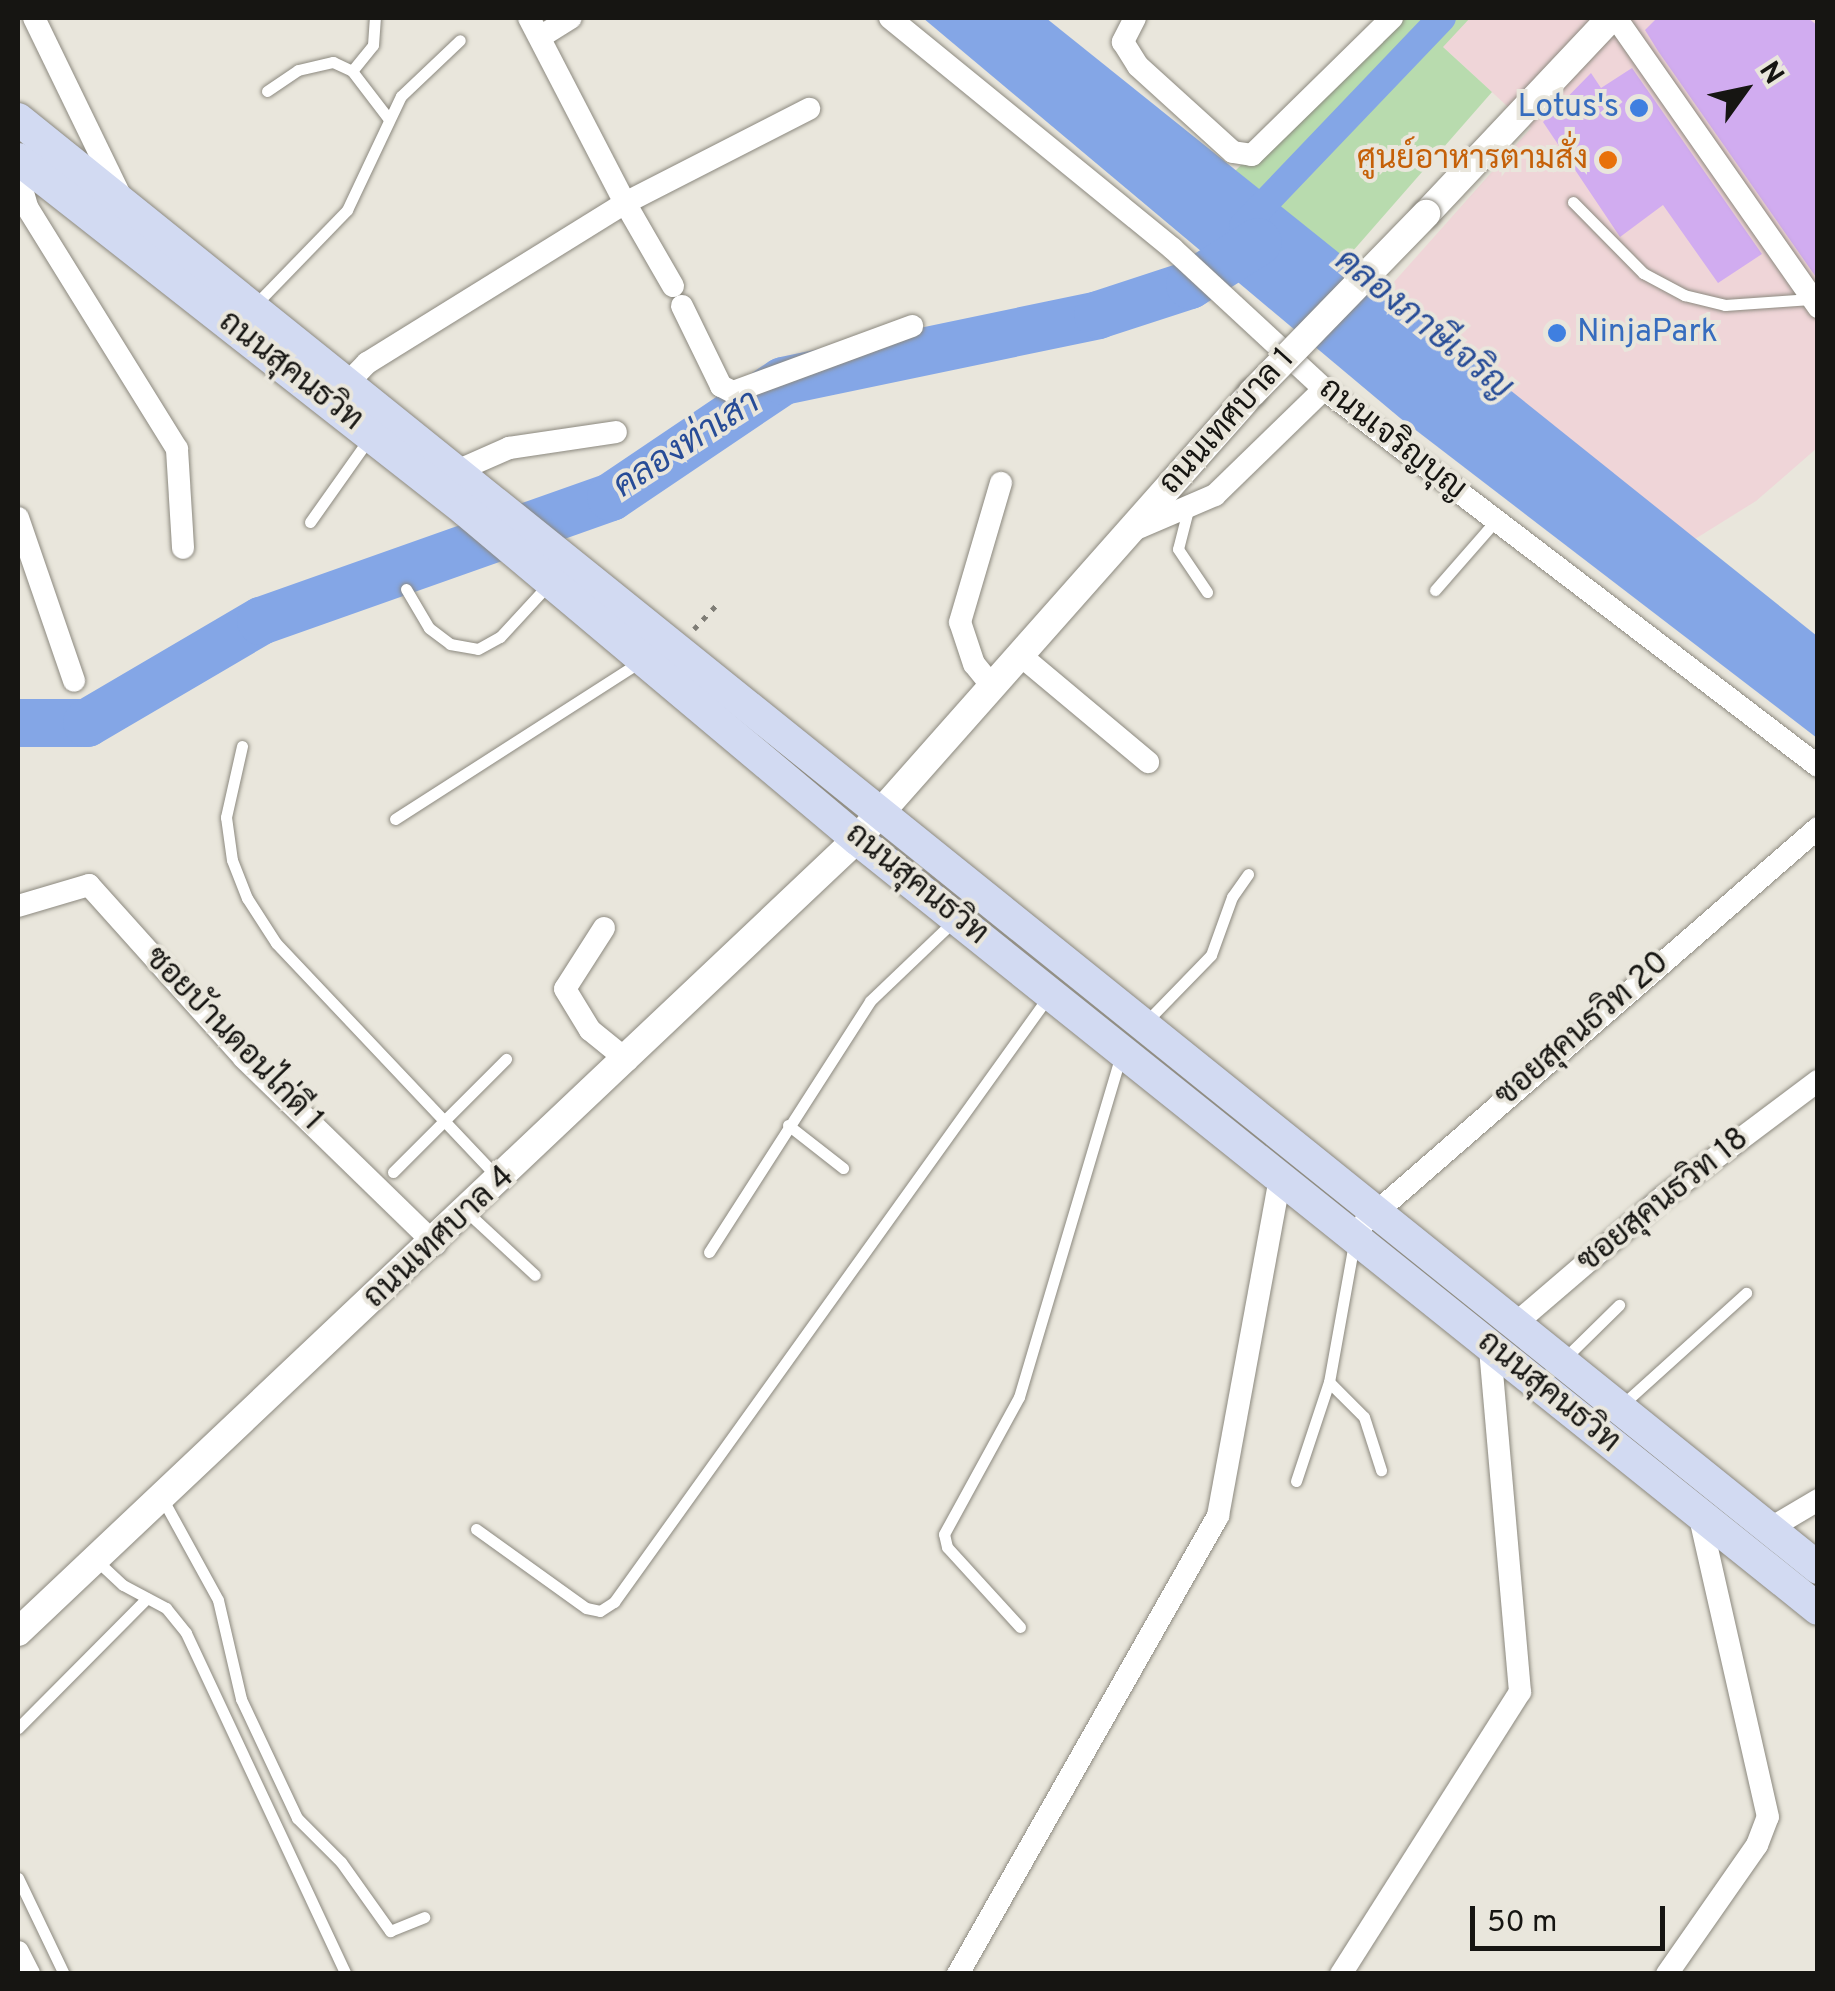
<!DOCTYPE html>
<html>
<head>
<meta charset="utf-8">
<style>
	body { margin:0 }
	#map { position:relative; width:1835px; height:1991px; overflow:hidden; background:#e9e6dc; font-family:Overpass,Sarabun,sans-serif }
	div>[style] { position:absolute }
	.commercial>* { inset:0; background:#efd5d8 }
	.green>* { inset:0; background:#b8dbae }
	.water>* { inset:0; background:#84a6e6 }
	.canal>* { height:28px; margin:-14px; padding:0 14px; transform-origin:14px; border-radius:14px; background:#84a6e6 }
	.river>* { height:48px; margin:-24px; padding:0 24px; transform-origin:24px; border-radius:24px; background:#84a6e6 }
	.building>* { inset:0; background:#d1acf0 }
	.path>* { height:5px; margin-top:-2.5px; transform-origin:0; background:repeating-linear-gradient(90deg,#7f7d76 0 5px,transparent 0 13px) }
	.roads { filter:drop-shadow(0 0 2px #8c897f) drop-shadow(0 0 2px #8c897f) }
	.service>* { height:11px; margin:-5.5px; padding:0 5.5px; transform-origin:5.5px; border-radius:5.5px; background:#fff }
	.minor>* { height:22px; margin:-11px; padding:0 11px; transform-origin:11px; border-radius:11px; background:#fff }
	.tertiary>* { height:28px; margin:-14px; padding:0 14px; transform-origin:14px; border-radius:14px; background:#fff }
	.secondary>* { height:32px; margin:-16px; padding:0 16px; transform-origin:16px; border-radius:16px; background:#d2daf2 }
	.bridges { filter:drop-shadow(0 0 2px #8c897f) drop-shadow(0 0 2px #8c897f) }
	.tertiary-bridge>* { height:28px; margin:-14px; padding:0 14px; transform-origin:14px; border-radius:14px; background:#fff }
	.dots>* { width:28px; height:28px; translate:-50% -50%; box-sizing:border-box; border:5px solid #e9e6dc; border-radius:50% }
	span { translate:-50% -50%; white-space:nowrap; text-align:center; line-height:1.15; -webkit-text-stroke:8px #e9e6dc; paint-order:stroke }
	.shop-label { font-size:32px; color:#366cbe }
	.right { translate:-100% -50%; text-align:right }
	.left { translate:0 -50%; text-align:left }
	.food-label { font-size:32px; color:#c56008 }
	.street-label { font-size:32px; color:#161512 }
	.water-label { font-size:35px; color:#274c97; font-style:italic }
	.frame { position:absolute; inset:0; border:20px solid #161512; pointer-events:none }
	.north { position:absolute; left:1695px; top:40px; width:100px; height:100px; -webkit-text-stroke:8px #e9e6dc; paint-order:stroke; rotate:57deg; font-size:28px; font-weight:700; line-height:40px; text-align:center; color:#161512 }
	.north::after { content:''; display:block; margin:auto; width:35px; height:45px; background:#161512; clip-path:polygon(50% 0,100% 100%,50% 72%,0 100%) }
	.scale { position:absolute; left:1470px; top:1906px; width:195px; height:45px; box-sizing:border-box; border:5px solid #161512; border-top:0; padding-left:12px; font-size:30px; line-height:35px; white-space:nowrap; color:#161512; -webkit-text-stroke:8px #e9e6dc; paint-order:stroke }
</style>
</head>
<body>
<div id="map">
	<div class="commercial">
		<div style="clip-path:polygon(1470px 18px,1817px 18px,1817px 448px,1756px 501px,1695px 539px,1385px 292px,1531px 128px,1442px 46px)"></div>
	</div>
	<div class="green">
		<div style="clip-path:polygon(1390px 18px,1470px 18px,1443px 47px,1492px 92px,1345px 260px,1234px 172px)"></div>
	</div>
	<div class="water">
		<div style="clip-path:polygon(923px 18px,1046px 18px,1817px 636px,1817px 738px,1400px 418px)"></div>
	</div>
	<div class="canal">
		<div style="left:1243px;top:226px;width:288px;rotate:-46.3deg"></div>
	</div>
	<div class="river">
		<div style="left:18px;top:723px;width:69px"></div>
		<div style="left:87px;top:723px;width:202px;rotate:-30.4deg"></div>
		<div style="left:261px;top:621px;width:371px;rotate:-19.5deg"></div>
		<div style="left:611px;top:497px;width:207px;rotate:-34deg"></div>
		<div style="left:783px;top:381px;width:322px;rotate:-11.8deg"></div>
		<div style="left:1098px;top:315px;width:97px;rotate:-18.1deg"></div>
		<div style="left:1190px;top:285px;width:80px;rotate:-32.3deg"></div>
	</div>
	<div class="building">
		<div style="clip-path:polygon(1657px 18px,1808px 18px,1818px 26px,1818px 280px,1658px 51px,1645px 30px)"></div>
		<div style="clip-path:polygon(1632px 68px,1762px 254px,1718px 283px,1663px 205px,1620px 237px,1543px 122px,1591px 73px,1601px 88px)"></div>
	</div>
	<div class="path">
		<div style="left:694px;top:629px;width:37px;rotate:-47deg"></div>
	</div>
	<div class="roads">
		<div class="service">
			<div style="left:352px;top:71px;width:33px;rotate:-51deg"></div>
			<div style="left:373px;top:45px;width:27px;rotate:-86deg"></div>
			<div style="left:267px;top:91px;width:37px;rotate:-34deg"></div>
			<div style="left:298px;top:70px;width:36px;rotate:-13deg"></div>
			<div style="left:333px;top:62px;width:21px;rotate:25deg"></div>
			<div style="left:352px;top:71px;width:59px;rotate:52.5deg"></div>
			<div style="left:1573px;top:202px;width:100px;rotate:45.4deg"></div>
			<div style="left:1643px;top:273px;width:47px;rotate:28.2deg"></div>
			<div style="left:1684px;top:295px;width:42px;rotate:13.7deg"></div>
			<div style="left:1725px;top:305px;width:86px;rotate:-4deg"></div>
			<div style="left:255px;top:305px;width:132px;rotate:-45.9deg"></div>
			<div style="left:347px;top:210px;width:126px;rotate:-64.7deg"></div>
			<div style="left:401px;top:96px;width:81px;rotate:-43.5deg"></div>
			<div style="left:1188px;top:510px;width:40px;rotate:104.4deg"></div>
			<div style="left:1178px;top:549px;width:52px;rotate:56deg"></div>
			<div style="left:310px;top:522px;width:100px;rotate:-54.7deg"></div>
			<div style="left:406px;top:589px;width:45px;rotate:59.5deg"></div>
			<div style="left:429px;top:628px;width:26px;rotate:37deg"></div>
			<div style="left:450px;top:644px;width:28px;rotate:10deg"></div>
			<div style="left:478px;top:649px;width:25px;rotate:-29deg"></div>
			<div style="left:500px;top:637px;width:71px;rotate:-47.3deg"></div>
			<div style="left:1435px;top:590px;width:93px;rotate:-48.9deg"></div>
			<div style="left:242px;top:746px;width:73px;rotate:102.7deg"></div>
			<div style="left:226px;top:817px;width:43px;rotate:82.1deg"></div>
			<div style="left:232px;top:860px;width:41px;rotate:68.5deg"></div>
			<div style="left:247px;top:898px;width:54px;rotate:57.2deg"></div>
			<div style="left:276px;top:943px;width:325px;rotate:46.6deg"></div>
			<div style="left:395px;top:819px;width:291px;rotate:-32.7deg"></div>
			<div style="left:1144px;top:1024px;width:96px;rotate:-45.8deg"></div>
			<div style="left:1211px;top:955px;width:62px;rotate:-70.1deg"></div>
			<div style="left:1232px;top:897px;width:28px;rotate:-55deg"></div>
			<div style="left:788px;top:1125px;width:70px;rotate:38deg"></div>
			<div style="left:393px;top:1172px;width:160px;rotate:-45deg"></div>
			<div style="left:468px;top:1213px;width:91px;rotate:42.8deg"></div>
			<div style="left:709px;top:1252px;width:298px;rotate:-57.3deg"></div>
			<div style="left:870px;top:1001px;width:152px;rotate:-43.7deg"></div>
			<div style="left:1565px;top:1358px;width:76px;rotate:-44.5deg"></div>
			<div style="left:1329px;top:1382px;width:49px;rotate:45deg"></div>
			<div style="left:1364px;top:1417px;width:56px;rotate:72.2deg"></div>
			<div style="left:1623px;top:1404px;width:166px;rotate:-42.1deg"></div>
			<div style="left:1296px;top:1481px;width:104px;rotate:-71.6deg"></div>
			<div style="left:1329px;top:1382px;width:141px;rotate:-79.8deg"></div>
			<div style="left:162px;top:1498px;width:116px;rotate:61.2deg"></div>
			<div style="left:218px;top:1600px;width:102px;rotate:76.9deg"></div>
			<div style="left:241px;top:1699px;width:132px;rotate:64.8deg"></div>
			<div style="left:297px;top:1818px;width:62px;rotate:45deg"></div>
			<div style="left:341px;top:1862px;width:85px;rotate:54.6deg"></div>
			<div style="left:390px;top:1931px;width:37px;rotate:-22deg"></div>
			<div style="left:476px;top:1529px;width:135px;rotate:35.7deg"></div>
			<div style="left:586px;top:1608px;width:14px;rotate:12deg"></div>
			<div style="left:600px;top:1611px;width:17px;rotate:-33deg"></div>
			<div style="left:614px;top:1602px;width:745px;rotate:-54.35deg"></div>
			<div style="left:95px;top:1559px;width:38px;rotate:43deg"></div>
			<div style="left:123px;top:1585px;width:49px;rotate:28.1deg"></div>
			<div style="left:166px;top:1608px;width:32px;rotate:51deg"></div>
			<div style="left:186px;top:1633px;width:377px;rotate:64.9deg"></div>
			<div style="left:1020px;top:1627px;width:108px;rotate:-132.4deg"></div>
			<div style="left:947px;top:1547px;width:13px;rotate:-103deg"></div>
			<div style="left:944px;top:1534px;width:156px;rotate:-61.3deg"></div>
			<div style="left:1019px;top:1397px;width:357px;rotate:-73.4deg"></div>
			<div style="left:18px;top:1728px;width:183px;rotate:-45.2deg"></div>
			<div style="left:18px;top:1878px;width:106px;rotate:64.4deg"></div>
		</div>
		<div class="minor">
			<div style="left:34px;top:18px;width:197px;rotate:64.1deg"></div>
			<div style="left:890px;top:18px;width:365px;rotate:39.2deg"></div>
			<div style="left:1173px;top:249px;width:206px;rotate:42.8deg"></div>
			<div style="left:1324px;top:389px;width:621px;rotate:37.35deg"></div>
			<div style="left:1135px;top:18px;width:27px;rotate:117deg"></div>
			<div style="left:1123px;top:42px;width:28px;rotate:58deg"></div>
			<div style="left:1138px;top:66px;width:128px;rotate:42.2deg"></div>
			<div style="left:1233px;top:152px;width:19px;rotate:9deg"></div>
			<div style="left:1252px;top:155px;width:196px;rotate:-44.4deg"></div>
			<div style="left:1616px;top:18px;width:353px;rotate:55deg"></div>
			<div style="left:540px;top:37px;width:36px;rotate:-32deg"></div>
			<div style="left:40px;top:161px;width:33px;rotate:123deg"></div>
			<div style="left:22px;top:189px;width:19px;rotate:74deg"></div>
			<div style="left:27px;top:207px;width:285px;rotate:58.2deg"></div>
			<div style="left:177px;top:449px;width:99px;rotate:86.5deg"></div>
			<div style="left:673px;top:286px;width:96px;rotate:-120deg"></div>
			<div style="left:625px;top:203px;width:207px;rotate:-27.1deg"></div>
			<div style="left:682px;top:306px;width:89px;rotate:64deg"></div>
			<div style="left:721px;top:386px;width:13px;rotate:27deg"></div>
			<div style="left:733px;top:392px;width:191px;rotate:-20.2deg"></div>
			<div style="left:337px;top:394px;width:43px;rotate:-45.9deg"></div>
			<div style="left:367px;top:363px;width:304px;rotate:-31.8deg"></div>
			<div style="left:625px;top:203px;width:208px;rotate:-117.4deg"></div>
			<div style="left:459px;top:470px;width:55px;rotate:-23.7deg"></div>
			<div style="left:509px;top:448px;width:108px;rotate:-8.5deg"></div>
			<div style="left:18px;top:518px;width:172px;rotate:71deg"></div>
			<div style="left:1129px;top:532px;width:94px;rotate:-23.3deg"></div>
			<div style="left:1215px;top:495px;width:152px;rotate:-44.2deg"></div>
			<div style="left:1020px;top:655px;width:167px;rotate:39.9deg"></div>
			<div style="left:992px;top:686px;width:28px;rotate:-129deg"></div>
			<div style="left:974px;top:664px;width:44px;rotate:-108.4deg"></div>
			<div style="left:960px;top:622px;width:145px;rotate:-73.6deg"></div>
			<div style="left:18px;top:906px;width:74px;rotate:-16.5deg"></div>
			<div style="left:89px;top:885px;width:232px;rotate:48.1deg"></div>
			<div style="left:244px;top:1058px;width:267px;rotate:44.2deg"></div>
			<div style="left:604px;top:928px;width:72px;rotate:122.6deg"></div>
			<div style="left:565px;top:989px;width:48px;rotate:58.6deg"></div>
			<div style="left:590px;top:1030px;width:48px;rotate:39deg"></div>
			<div style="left:1365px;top:1222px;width:600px;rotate:-41.02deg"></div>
			<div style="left:1514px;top:1325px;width:195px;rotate:-40.6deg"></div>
			<div style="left:1662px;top:1198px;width:195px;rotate:-36.9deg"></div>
			<div style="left:1769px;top:1529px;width:57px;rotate:-30.6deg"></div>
			<div style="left:18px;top:1952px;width:25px;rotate:63deg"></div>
			<div style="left:958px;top:1974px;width:527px;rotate:-60.42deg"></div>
			<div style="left:1218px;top:1516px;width:345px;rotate:-79.6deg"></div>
			<div style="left:1341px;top:1974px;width:334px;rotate:-57.6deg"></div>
			<div style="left:1520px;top:1692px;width:347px;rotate:-95deg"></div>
			<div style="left:1667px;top:1974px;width:157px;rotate:-55.1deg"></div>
			<div style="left:1757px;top:1845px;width:30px;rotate:-69deg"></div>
			<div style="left:1768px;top:1817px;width:315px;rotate:-102.8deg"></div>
		</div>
		<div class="tertiary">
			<div style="left:1426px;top:214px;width:270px;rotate:-46.7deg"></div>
			<div style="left:18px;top:1632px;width:1154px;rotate:-43.39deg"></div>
			<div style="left:857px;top:839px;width:596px;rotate:-48.47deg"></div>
		</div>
		<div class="secondary">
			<div style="left:18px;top:119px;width:2311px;rotate:38.83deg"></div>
			<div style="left:18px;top:159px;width:568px;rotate:38.14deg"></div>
			<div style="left:465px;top:510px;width:512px;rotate:40.01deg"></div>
			<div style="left:857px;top:839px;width:1231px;rotate:38.7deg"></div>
		</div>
	</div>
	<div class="bridges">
		<div class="tertiary-bridge">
			<div style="left:1252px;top:393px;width:250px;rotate:-45.8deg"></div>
		</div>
	</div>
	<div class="dots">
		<div style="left:1639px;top:108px;background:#3f7fe0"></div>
		<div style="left:1608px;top:160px;background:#e8710a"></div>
		<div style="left:1557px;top:333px;background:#3f7fe0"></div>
	</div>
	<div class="shop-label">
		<span class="right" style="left:1619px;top:108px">Lotus's</span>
		<span class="left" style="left:1577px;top:333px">NinjaPark</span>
	</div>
	<div class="food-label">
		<span class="right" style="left:1588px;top:160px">ศูนย์อาหารตามสั่ง</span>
	</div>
	<div class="street-label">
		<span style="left:290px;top:372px;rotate:38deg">ถนนสุคนธวิท</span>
		<span style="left:1228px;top:422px;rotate:-48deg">ถนนเทศบาล 1</span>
		<span style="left:1392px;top:440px;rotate:38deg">ถนนเจริญบุญ</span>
		<span style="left:916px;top:885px;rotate:39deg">ถนนสุคนธวิท</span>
		<span style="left:1583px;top:1030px;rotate:-41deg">ซอยสุคนธวิท 20</span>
		<span style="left:233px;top:1040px;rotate:46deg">ซอยบัานดอนไก่ดี 1</span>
		<span style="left:1664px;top:1201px;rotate:-39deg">ซอยสุคนธวิท 18</span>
		<span style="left:440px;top:1238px;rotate:-43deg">ถนนเทศบาล 4</span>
		<span style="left:1548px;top:1393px;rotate:39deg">ถนนสุคนธวิท</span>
	</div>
	<div class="water-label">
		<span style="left:1423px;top:325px;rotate:39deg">คลองภาษีเจริญ</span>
		<span style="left:687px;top:445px;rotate:-33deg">คลองท่าเสา</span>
	</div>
	<div class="frame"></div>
	<div class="north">N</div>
	<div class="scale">50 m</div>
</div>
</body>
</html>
